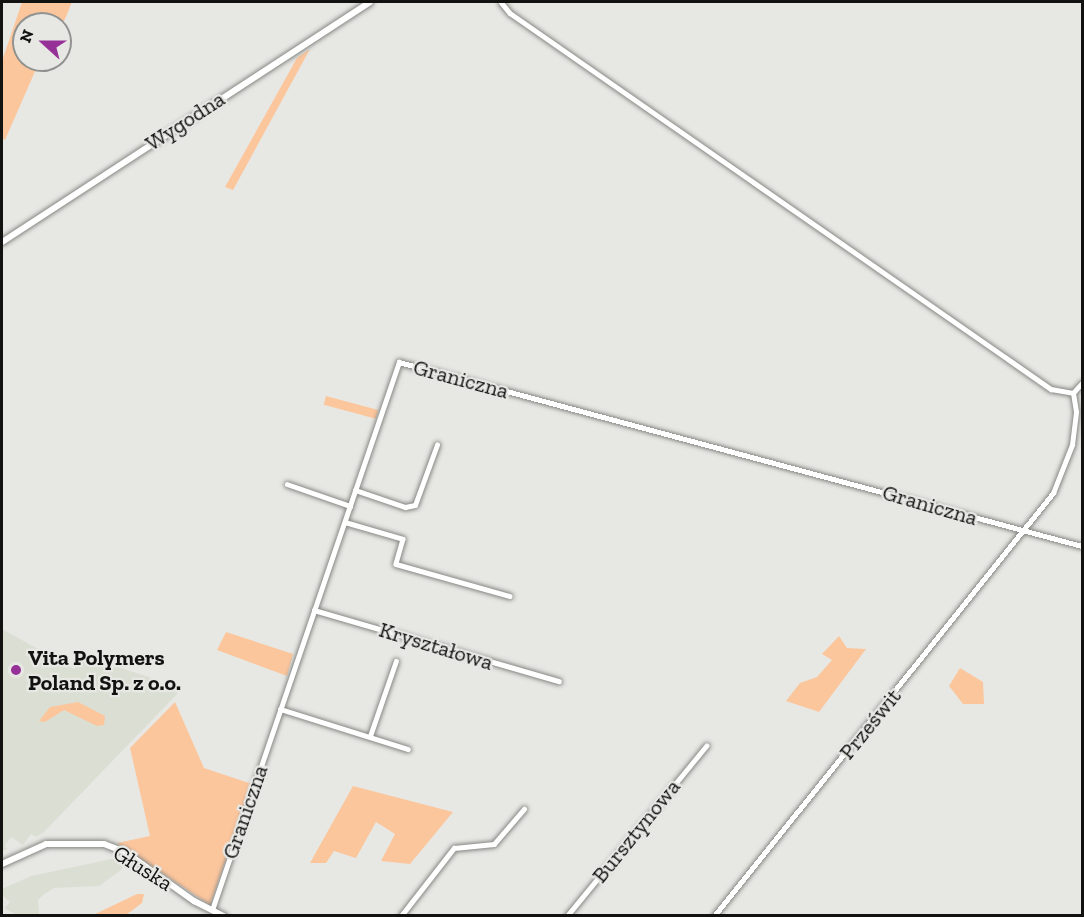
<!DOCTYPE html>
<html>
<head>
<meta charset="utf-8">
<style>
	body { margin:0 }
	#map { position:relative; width:1084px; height:917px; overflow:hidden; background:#e7e8e4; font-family:"Zilla Slab",serif }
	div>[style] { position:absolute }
	.built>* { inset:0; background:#dbded2 }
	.green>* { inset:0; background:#fcc69d; transform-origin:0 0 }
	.roads { filter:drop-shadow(0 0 2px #878884) drop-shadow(0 0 2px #878884) }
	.minor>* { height:4.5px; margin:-2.25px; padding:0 2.25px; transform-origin:2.25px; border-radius:2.25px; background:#fff }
	.tertiary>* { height:6px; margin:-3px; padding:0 3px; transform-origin:3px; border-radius:3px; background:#fff }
	.dots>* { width:16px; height:16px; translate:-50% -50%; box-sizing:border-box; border:3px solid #e7e8e4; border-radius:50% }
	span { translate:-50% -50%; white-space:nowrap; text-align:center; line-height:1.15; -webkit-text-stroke:4.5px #e7e8e4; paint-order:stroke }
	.street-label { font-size:22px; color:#121311 }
	.poi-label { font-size:22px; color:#121311; font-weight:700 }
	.left { translate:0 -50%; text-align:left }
	.frame { position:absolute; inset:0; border:3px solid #121311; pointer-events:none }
	.north { position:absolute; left:12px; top:12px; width:60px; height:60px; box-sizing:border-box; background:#e7e8e4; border:2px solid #929390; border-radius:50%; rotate:291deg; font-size:16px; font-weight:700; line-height:24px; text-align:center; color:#121311 }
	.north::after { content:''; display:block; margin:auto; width:21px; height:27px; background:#963197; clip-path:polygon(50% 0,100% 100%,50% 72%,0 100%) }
</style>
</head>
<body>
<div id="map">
	<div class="built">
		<div style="clip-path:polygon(2px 629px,74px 669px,82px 655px,157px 680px,178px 693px,43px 833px,36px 837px,31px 834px,23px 845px,11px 837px,5px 845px,7px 849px,2px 852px)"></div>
		<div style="clip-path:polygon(121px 857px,125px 861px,121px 870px,99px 886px,54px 888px,43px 895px,38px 900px,39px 915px,17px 915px,4px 908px,10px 902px,2px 895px,2px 889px,31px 876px)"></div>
	</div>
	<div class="green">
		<div style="clip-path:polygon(22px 2px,72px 2px,60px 31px,60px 24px,24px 24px,24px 60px,40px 60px,5px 140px,2px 138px,2px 61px)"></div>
		<div style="clip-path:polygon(310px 49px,233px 190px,225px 187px,297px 58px)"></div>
		<div style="left:326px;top:396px;width:54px;height:9px;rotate:15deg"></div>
		<div style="clip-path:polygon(226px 632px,293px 654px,287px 676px,217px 650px)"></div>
		<div style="clip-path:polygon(839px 636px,847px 648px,866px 649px,819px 712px,786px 701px,800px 683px,817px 677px,832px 660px,822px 654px)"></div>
		<div style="clip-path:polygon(960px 668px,983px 682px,984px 704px,963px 704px,949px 686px)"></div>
		<div style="clip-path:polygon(78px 702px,105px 716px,104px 725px,97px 726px,64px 710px,45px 722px,39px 721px,50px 707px)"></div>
		<div style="clip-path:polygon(175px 702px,204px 768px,252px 784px,210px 905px,117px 843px,150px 836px,130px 748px)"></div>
		<div style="clip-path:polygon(353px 786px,453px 812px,410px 864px,381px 861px,395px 834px,376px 822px,356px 858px,334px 851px,326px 863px,310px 863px)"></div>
		<div style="clip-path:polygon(137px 894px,144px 894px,142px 903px,126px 915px,93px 915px)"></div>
	</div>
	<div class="roads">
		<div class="minor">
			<div style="left:501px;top:2px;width:14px;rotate:51deg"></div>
			<div style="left:510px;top:13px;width:659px;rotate:34.8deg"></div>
			<div style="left:1051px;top:389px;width:22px;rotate:10deg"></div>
			<div style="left:287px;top:484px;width:67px;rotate:19.2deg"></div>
			<div style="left:355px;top:490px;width:53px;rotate:18.8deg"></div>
			<div style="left:405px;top:507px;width:10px;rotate:-11deg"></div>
			<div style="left:415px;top:505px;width:64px;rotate:-69.9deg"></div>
			<div style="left:345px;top:522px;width:60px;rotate:16.3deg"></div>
			<div style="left:403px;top:539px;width:26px;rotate:106deg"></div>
			<div style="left:396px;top:564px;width:118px;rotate:15.7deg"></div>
			<div style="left:314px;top:610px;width:255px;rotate:16.2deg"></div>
			<div style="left:280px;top:709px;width:134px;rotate:17.4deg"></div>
			<div style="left:370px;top:736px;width:79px;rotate:-70.9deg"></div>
			<div style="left:212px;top:910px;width:579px;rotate:-71.16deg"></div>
			<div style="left:399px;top:362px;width:707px;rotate:15.08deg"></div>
			<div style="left:401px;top:916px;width:86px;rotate:-52.1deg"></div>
			<div style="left:454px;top:848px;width:40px;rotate:-5.7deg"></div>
			<div style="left:494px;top:844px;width:46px;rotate:-49.4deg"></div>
			<div style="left:567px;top:916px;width:220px;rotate:-50.7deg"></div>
			<div style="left:714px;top:916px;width:542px;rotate:-51.29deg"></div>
			<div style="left:1053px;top:493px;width:52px;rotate:-68.4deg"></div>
			<div style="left:1072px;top:445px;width:33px;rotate:-83deg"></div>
			<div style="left:1076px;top:412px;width:19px;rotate:-99deg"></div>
			<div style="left:1073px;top:393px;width:13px;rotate:-48deg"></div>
		</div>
		<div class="tertiary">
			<div style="left:2px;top:242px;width:439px;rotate:-33.1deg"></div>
			<div style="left:2px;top:864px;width:48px;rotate:-24.4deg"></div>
			<div style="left:46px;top:844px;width:58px"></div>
			<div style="left:104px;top:844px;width:22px;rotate:21deg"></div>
			<div style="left:125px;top:852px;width:85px;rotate:35.4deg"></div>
			<div style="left:194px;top:901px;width:34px;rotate:27deg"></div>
		</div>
	</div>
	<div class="dots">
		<div style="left:16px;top:670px;background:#963197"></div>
	</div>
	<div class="street-label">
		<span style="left:185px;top:121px;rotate:-33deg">Wygodna</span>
		<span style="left:461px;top:379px;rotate:15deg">Graniczna</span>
		<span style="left:930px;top:505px;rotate:16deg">Graniczna</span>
		<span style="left:436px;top:646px;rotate:17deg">Kryształowa</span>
		<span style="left:870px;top:724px;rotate:-51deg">Prześwit</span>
		<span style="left:245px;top:812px;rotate:-71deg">Graniczna</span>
		<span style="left:636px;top:831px;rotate:-51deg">Bursztynowa</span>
		<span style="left:143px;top:868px;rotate:32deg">Głuska</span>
	</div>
	<div class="poi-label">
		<span class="left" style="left:28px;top:670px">Vita Polymers<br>Poland Sp. z o.o.</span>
	</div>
	<div class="frame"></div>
	<div class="north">N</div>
</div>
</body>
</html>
